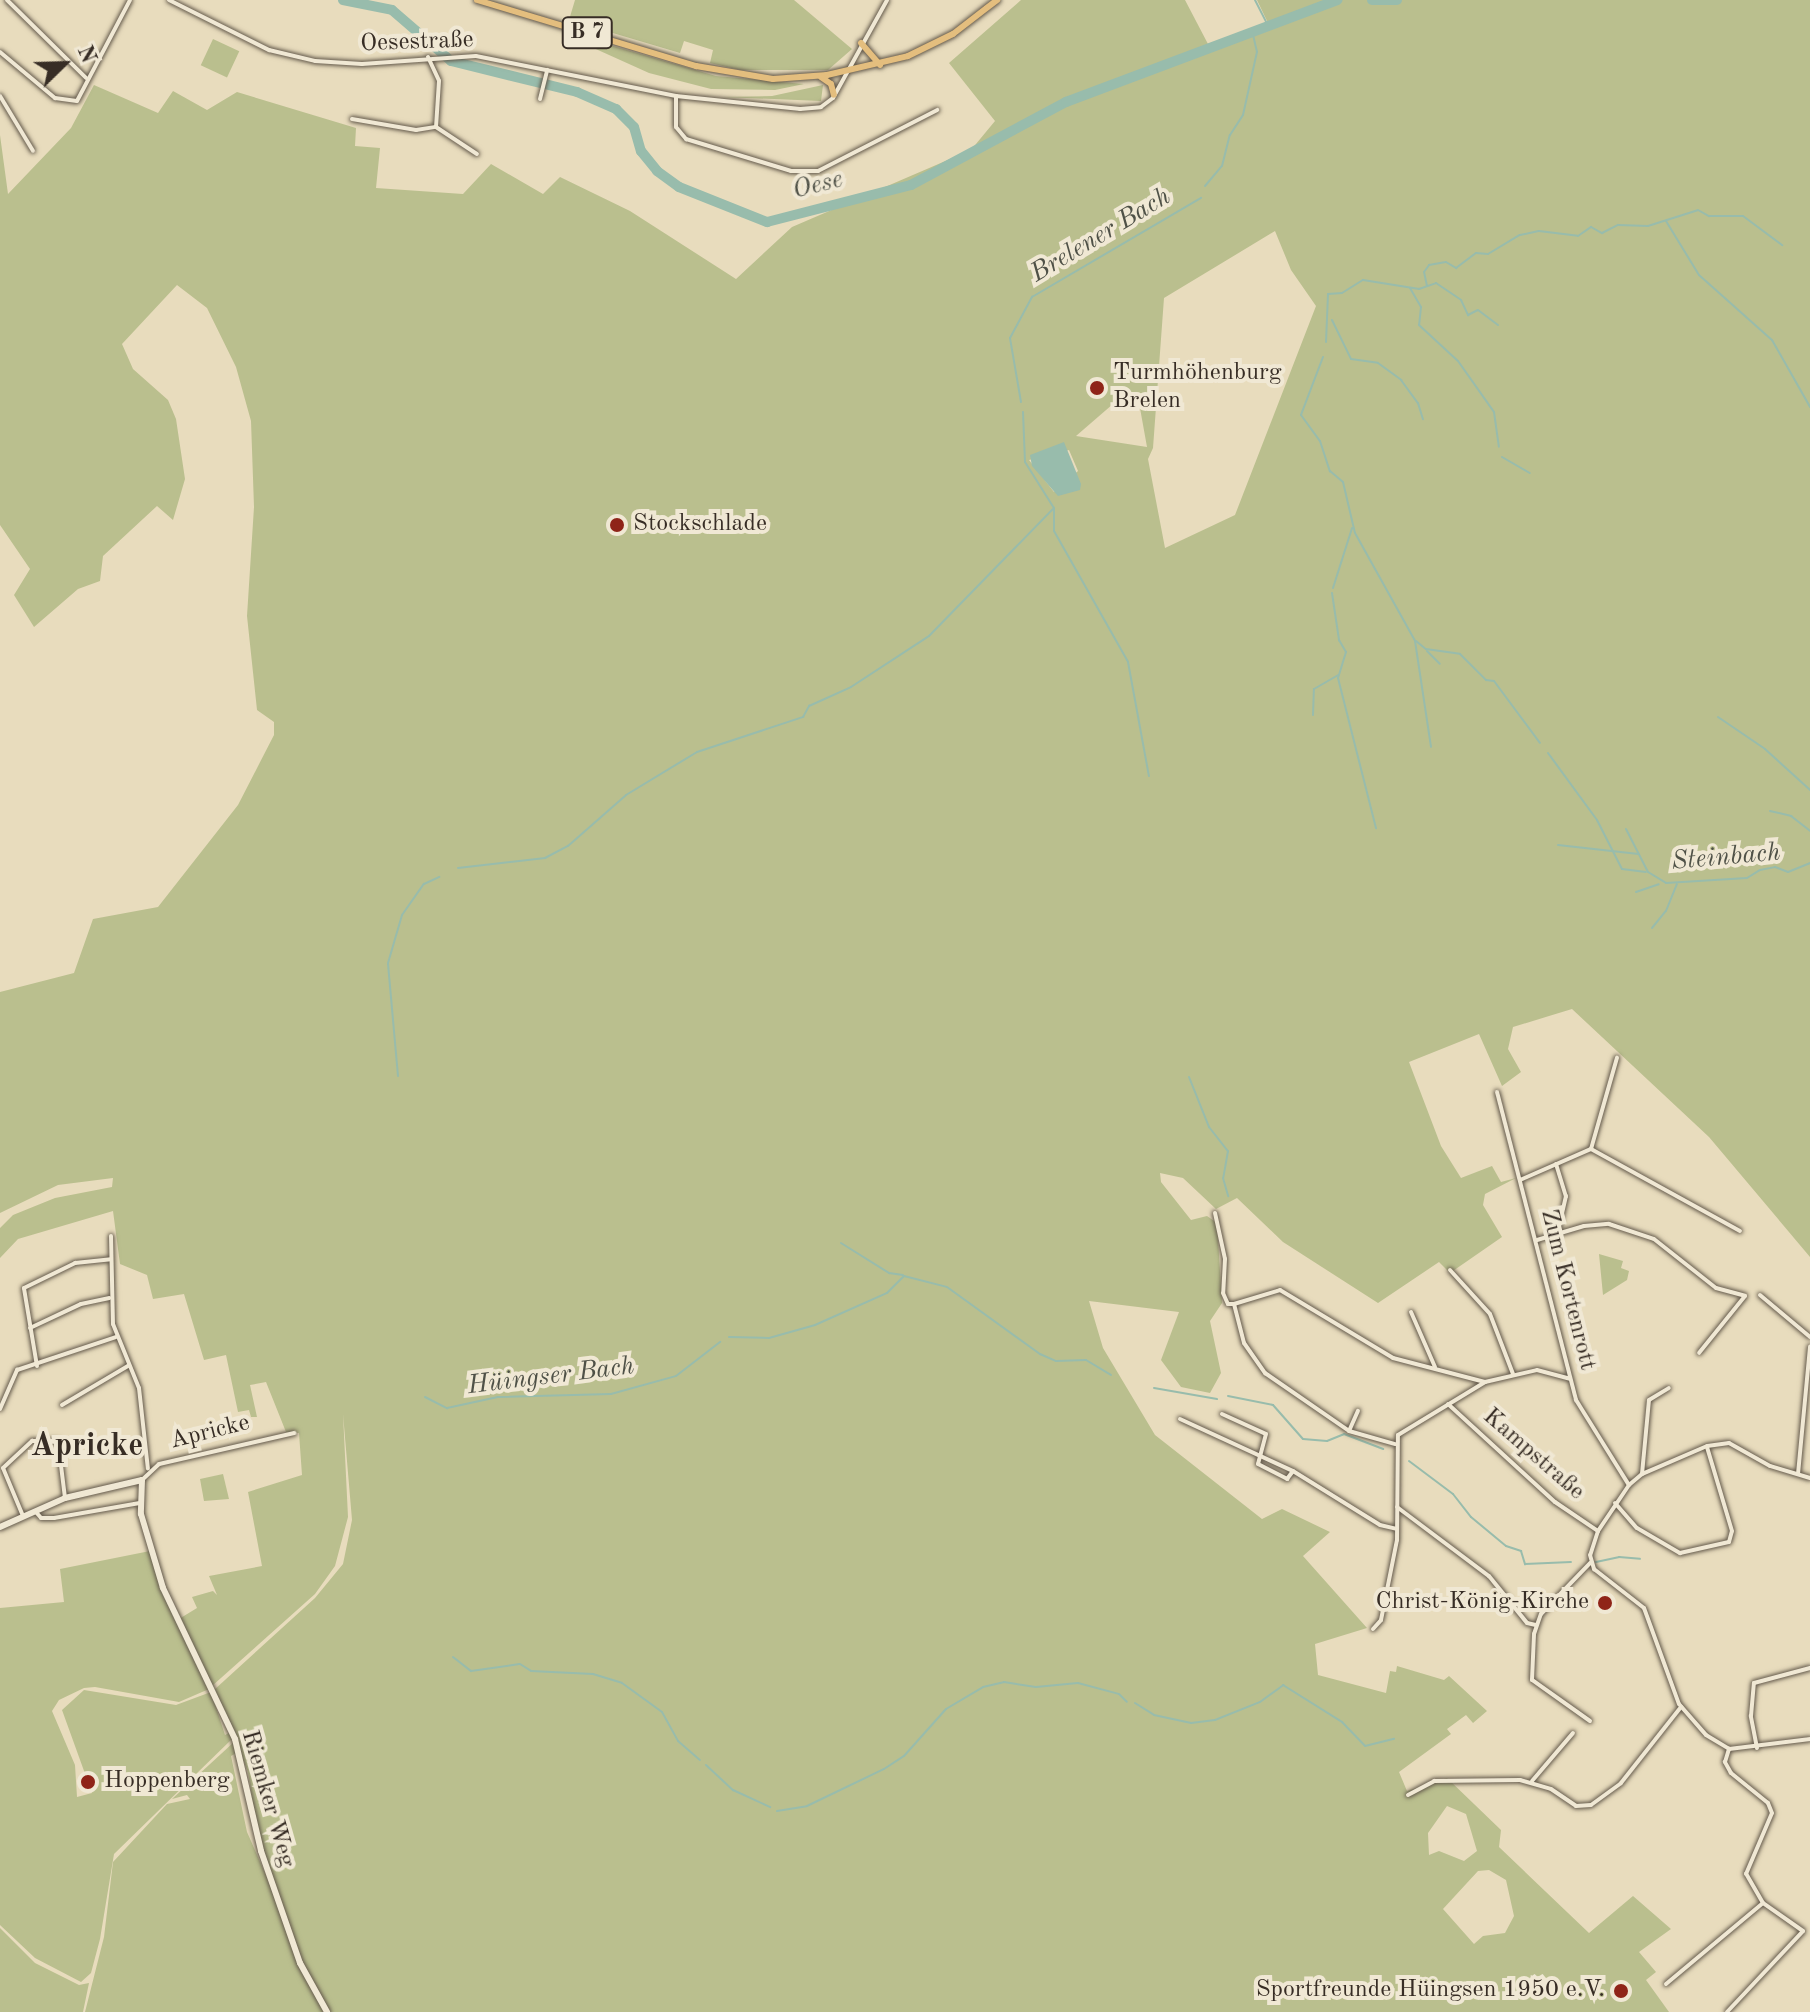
<!DOCTYPE html>
<html>
<head>
<meta charset="utf-8">
<style>
	body { margin:0 }
	#map { position:relative; width:1810px; height:2012px; overflow:hidden; background:#e8dcbd; font-family:"Old Standard TT",serif }
	div>[style] { position:absolute }
	.green>* { inset:0; background:#babf8e; transform-origin:0 0 }
	.water>* { inset:0; background:#98bcac }
	.stream>* { height:2px; margin:-1px; padding:0 1px; transform-origin:1px; border-radius:1px; background:#98bcac }
	.river>* { height:10px; margin:-5px; padding:0 5px; transform-origin:5px; border-radius:5px; background:#98bcac }
	.roads { filter:drop-shadow(0 0 2px #63594b) drop-shadow(0 0 2px #63594b) }
	.street>* { height:4px; margin:-2px; padding:0 2px; transform-origin:2px; border-radius:2px; background:#f0e8d4 }
	.secondary>* { height:6px; margin:-3px; padding:0 3px; transform-origin:3px; border-radius:3px; background:#f0e8d4 }
	.primary>* { height:6px; margin:-3px; padding:0 3px; transform-origin:3px; border-radius:3px; background:#e4be7e }
	.dots>* { width:22px; height:22px; translate:-50% -50%; box-sizing:border-box; border:4px solid #f0e8d4; border-radius:50% }
	span { translate:-50% -50%; white-space:nowrap; text-align:center; line-height:1.15; -webkit-text-stroke:8px #f0e8d4; paint-order:stroke }
	.shield-label span { padding:2px 6px; background:#f0e8d4; border:2px solid; border-radius:6px; -webkit-text-stroke-width:0 }
	.shield-label { font-size:22px; color:#372d25; font-weight:700 }
	.street-label { font-size:24px; color:#372d25 }
	.poi-label { font-size:24px; color:#372d25 }
	.left { translate:0 -50%; text-align:left }
	.right { translate:-100% -50%; text-align:right }
	.water-label { font-size:26px; color:#4f5147; font-style:italic }
	.district-label { font-size:32px; color:#372d25; font-weight:700 }
	.north { position:absolute; left:24px; top:24px; width:80px; height:80px; -webkit-text-stroke:6px #f0e8d4; paint-order:stroke; rotate:67deg; font-size:22px; font-weight:700; line-height:32px; text-align:center; color:#372d25 }
	.north::after { content:''; display:block; margin:auto; width:28px; height:36px; background:#372d25; clip-path:polygon(50% 0,100% 100%,50% 72%,0 100%) }
</style>
</head>
<body>
<div id="map">
	<div class="green">
		<div style="clip-path:polygon(575px 0,794px 0,852px 49px,828px 70px,740px 70px,710px 63px,713px 50px,684px 41px,680px 53px,569px 20px)"></div>
		<div style="clip-path:polygon(evenodd,1021px 0,1185px 0,1208px 44px,1268px 23px,1257px 0,1810px 0,1810px 1257px,1709px 1137px,1572px 1009px,1513px 1027px,1508px 1049px,1521px 1072px,1502px 1086px,1479px 1034px,1409px 1062px,1441px 1146px,1461px 1178px,1492px 1166px,1501px 1182px,1516px 1178px,1485px 1194px,1483px 1205px,1502px 1237px,1450px 1273px,1439px 1262px,1378px 1303px,1283px 1242px,1237px 1198px,1216px 1209px,1183px 1178px,1160px 1173px,1161px 1182px,1191px 1220px,1207px 1216px,1217px 1223px,1222px 1303px,1210px 1321px,1221px 1373px,1210px 1393px,1181px 1387px,1161px 1360px,1179px 1312px,1089px 1301px,1103px 1348px,1155px 1435px,1262px 1519px,1282px 1509px,1330px 1532px,1303px 1556px,1367px 1628px,1315px 1644px,1318px 1675px,1386px 1693px,1390px 1671px,1396px 1672px,1397px 1666px,1444px 1680px,1449px 1676px,1487px 1711px,1473px 1723px,1466px 1715px,1447px 1729px,1451px 1734px,1399px 1772px,1407px 1791px,1447px 1778px,1501px 1830px,1499px 1847px,1589px 1933px,1633px 1896px,1671px 1929px,1639px 1952px,1656px 1972px,1646px 1980px,1669px 2012px,329px 2012px,306px 1973px,259px 1842px,248px 1772px,214px 1690px,315px 1598px,343px 1564px,352px 1520px,343px 1414px,348px 1517px,335px 1566px,315px 1594px,212px 1686px,179px 1619px,197px 1608px,192px 1597px,213px 1591px,217px 1595px,209px 1576px,262px 1566px,248px 1492px,302px 1475px,299px 1433px,286px 1432px,266px 1382px,250px 1385px,257px 1417px,251px 1417px,249px 1410px,238px 1412px,226px 1355px,204px 1360px,184px 1294px,153px 1299px,147px 1275px,120px 1264px,113px 1211px,18px 1239px,0 1258px,0 1228px,13px 1215px,55px 1198px,112px 1187px,113px 1178px,58px 1185px,0 1213px,0 992px,74px 973px,93px 919px,158px 907px,238px 805px,274px 735px,274px 722px,257px 710px,247px 616px,254px 507px,251px 421px,236px 367px,207px 308px,177px 285px,122px 344px,133px 369px,168px 400px,176px 419px,185px 479px,173px 520px,157px 506px,103px 556px,100px 581px,78px 589px,34px 627px,14px 595px,30px 569px,0 525px,0 135px,8px 194px,71px 128px,94px 85px,158px 113px,173px 91px,207px 110px,237px 92px,356px 128px,355px 146px,380px 148px,376px 188px,463px 194px,491px 164px,543px 194px,560px 177px,630px 211px,736px 279px,792px 227px,971px 150px,995px 121px,949px 63px,1021px 0,1275px 231px,1291px 270px,1316px 306px,1235px 515px,1165px 548px,1148px 459px,1153px 448px,1164px 298px,1275px 231px,1021px 0,1138px 397px,1147px 447px,1076px 436px,1113px 404px,1138px 397px,1021px 0,1069px 450px,1078px 471px,1054px 492px,1029px 460px,1069px 450px,1021px 0,1447px 1806px,1466px 1814px,1477px 1851px,1464px 1861px,1439px 1851px,1429px 1855px,1428px 1833px,1447px 1806px,1021px 0,1489px 1870px,1506px 1880px,1514px 1916px,1505px 1933px,1483px 1936px,1474px 1944px,1443px 1909px,1478px 1871px,1489px 1870px)"></div>
		<div style="clip-path:polygon(579px 36px,716px 76px,804px 84px,775px 90px,711px 89px,649px 73px,578px 41px)"></div>
		<div style="left:213px;top:39px;width:29px;height:29px;rotate:25deg"></div>
		<div style="clip-path:polygon(823px 85px,821px 101px,723px 97px,772px 96px)"></div>
		<div style="clip-path:polygon(1599px 1254px,1623px 1261px,1621px 1268px,1629px 1271px,1627px 1280px,1603px 1295px)"></div>
		<div style="clip-path:polygon(223px 1474px,229px 1499px,204px 1501px,200px 1479px)"></div>
		<div style="clip-path:polygon(150px 1551px,209px 1689px,179px 1702px,95px 1687px,84px 1688px,59px 1700px,52px 1711px,75px 1765px,77px 1797px,92px 1793px,62px 1710px,84px 1690px,176px 1705px,211px 1692px,225px 1735px,231px 1732px,233px 1738px,114px 1854px,100px 1939px,91px 1973px,81px 1982px,35px 1958px,0 1925px,0 1608px,64px 1602px,60px 1569px)"></div>
		<div style="clip-path:polygon(234px 1742px,238px 1752px,231px 1756px,247px 1832px,326px 2012px,85px 2012px,104px 1937px,113px 1862px,167px 1804px,190px 1799px,187px 1795px,172px 1799px)"></div>
		<div style="clip-path:polygon(0 1928px,35px 1963px,79px 1985px,89px 1983px,83px 2012px,0 2012px)"></div>
	</div>
	<div class="water">
		<div style="clip-path:polygon(1064px 442px,1081px 484px,1080px 490px,1058px 496px,1032px 466px,1030px 455px)"></div>
	</div>
	<div class="stream">
		<div style="left:1255px;top:0;width:29px;rotate:63deg"></div>
		<div style="left:1205px;top:186px;width:26px;rotate:-50deg"></div>
		<div style="left:1222px;top:166px;width:32px;rotate:-76deg"></div>
		<div style="left:1230px;top:135px;width:24px;rotate:-57deg"></div>
		<div style="left:1243px;top:115px;width:65px;rotate:-77.5deg"></div>
		<div style="left:1257px;top:52px;width:22px;rotate:-103deg"></div>
		<div style="left:1666px;top:221px;width:63px;rotate:58.6deg"></div>
		<div style="left:1699px;top:275px;width:98px;rotate:41.7deg"></div>
		<div style="left:1772px;top:340px;width:77px;rotate:60.4deg"></div>
		<div style="left:1427px;top:286px;width:14px;rotate:-102deg"></div>
		<div style="left:1424px;top:272px;width:9px;rotate:-54deg"></div>
		<div style="left:1429px;top:265px;width:17px;rotate:-10deg"></div>
		<div style="left:1446px;top:262px;width:12px;rotate:31deg"></div>
		<div style="left:1456px;top:268px;width:25px;rotate:-37deg"></div>
		<div style="left:1476px;top:253px;width:12px;rotate:5deg"></div>
		<div style="left:1488px;top:254px;width:37px;rotate:-31deg"></div>
		<div style="left:1520px;top:235px;width:19px;rotate:-12deg"></div>
		<div style="left:1539px;top:231px;width:39px;rotate:7deg"></div>
		<div style="left:1578px;top:236px;width:16px;rotate:-35deg"></div>
		<div style="left:1591px;top:227px;width:13px;rotate:29deg"></div>
		<div style="left:1602px;top:233px;width:18px;rotate:-27deg"></div>
		<div style="left:1618px;top:225px;width:30px;rotate:2deg"></div>
		<div style="left:1648px;top:226px;width:52px;rotate:-17.7deg"></div>
		<div style="left:1698px;top:210px;width:13px;rotate:29deg"></div>
		<div style="left:1709px;top:216px;width:34px"></div>
		<div style="left:1743px;top:216px;width:49px;rotate:36.6deg"></div>
		<div style="left:1410px;top:288px;width:22px;rotate:60deg"></div>
		<div style="left:1421px;top:307px;width:18px;rotate:96deg"></div>
		<div style="left:1419px;top:325px;width:53px;rotate:42.7deg"></div>
		<div style="left:1458px;top:361px;width:62px;rotate:54.8deg"></div>
		<div style="left:1494px;top:412px;width:35px;rotate:82deg"></div>
		<div style="left:1332px;top:320px;width:43px;rotate:64deg"></div>
		<div style="left:1351px;top:359px;width:27px;rotate:8deg"></div>
		<div style="left:1378px;top:363px;width:29px;rotate:36deg"></div>
		<div style="left:1401px;top:380px;width:29px;rotate:54deg"></div>
		<div style="left:1418px;top:403px;width:17px;rotate:73deg"></div>
		<div style="left:1326px;top:342px;width:48px;rotate:-87.6deg"></div>
		<div style="left:1328px;top:294px;width:14px;rotate:-4deg"></div>
		<div style="left:1342px;top:293px;width:25px;rotate:-32deg"></div>
		<div style="left:1363px;top:280px;width:57px;rotate:9.1deg"></div>
		<div style="left:1419px;top:289px;width:18px;rotate:-19deg"></div>
		<div style="left:1436px;top:283px;width:30px;rotate:34deg"></div>
		<div style="left:1461px;top:300px;width:17px;rotate:65deg"></div>
		<div style="left:1468px;top:315px;width:11px;rotate:-27deg"></div>
		<div style="left:1478px;top:310px;width:25px;rotate:37deg"></div>
		<div style="left:1323px;top:357px;width:62px;rotate:110.8deg"></div>
		<div style="left:1301px;top:415px;width:32px;rotate:54deg"></div>
		<div style="left:1320px;top:441px;width:32px;rotate:72deg"></div>
		<div style="left:1330px;top:471px;width:17px;rotate:40deg"></div>
		<div style="left:1343px;top:482px;width:52px;rotate:76.8deg"></div>
		<div style="left:1355px;top:533px;width:124px;rotate:60.9deg"></div>
		<div style="left:1415px;top:641px;width:107px;rotate:81.4deg"></div>
		<div style="left:1021px;top:402px;width:65px;rotate:-99.8deg"></div>
		<div style="left:1010px;top:338px;width:47px;rotate:-61.8deg"></div>
		<div style="left:1032px;top:297px;width:196px;rotate:-30.4deg"></div>
		<div style="left:1023px;top:412px;width:50px;rotate:87.7deg"></div>
		<div style="left:1025px;top:462px;width:54px;rotate:57.8deg"></div>
		<div style="left:1054px;top:508px;width:23px;rotate:90deg"></div>
		<div style="left:1054px;top:531px;width:150px;rotate:60.5deg"></div>
		<div style="left:1128px;top:662px;width:116px;rotate:79.6deg"></div>
		<div style="left:1502px;top:457px;width:32px;rotate:30deg"></div>
		<div style="left:1333px;top:588px;width:63px;rotate:-72.4deg"></div>
		<div style="left:1332px;top:593px;width:48px;rotate:81.5deg"></div>
		<div style="left:1339px;top:640px;width:14px;rotate:60deg"></div>
		<div style="left:1346px;top:652px;width:27px;rotate:107deg"></div>
		<div style="left:1338px;top:678px;width:155px;rotate:75.8deg"></div>
		<div style="left:1416px;top:641px;width:13px;rotate:39deg"></div>
		<div style="left:1426px;top:649px;width:34px;rotate:8deg"></div>
		<div style="left:1460px;top:654px;width:37px;rotate:45deg"></div>
		<div style="left:1486px;top:680px;width:8px;rotate:7deg"></div>
		<div style="left:1494px;top:681px;width:77px;rotate:53.4deg"></div>
		<div style="left:1427px;top:651px;width:18px;rotate:45deg"></div>
		<div style="left:1313px;top:715px;width:26px;rotate:-88deg"></div>
		<div style="left:1314px;top:689px;width:28px;rotate:-30deg"></div>
		<div style="left:1718px;top:717px;width:57px;rotate:34.2deg"></div>
		<div style="left:1765px;top:749px;width:61px;rotate:42.3deg"></div>
		<div style="left:1548px;top:753px;width:83px;rotate:53.8deg"></div>
		<div style="left:1597px;top:820px;width:55px;rotate:63deg"></div>
		<div style="left:1622px;top:869px;width:24px;rotate:7deg"></div>
		<div style="left:1770px;top:811px;width:22px;rotate:13deg"></div>
		<div style="left:1791px;top:816px;width:24px;rotate:38deg"></div>
		<div style="left:1626px;top:829px;width:48px;rotate:62.9deg"></div>
		<div style="left:1648px;top:872px;width:21px;rotate:31deg"></div>
		<div style="left:1666px;top:883px;width:81px;rotate:-3.5deg"></div>
		<div style="left:1747px;top:878px;width:15px;rotate:-32deg"></div>
		<div style="left:1760px;top:870px;width:15px;rotate:-11deg"></div>
		<div style="left:1775px;top:867px;width:14px;rotate:21deg"></div>
		<div style="left:1788px;top:872px;width:24px;rotate:-22deg"></div>
		<div style="left:1558px;top:845px;width:81px;rotate:6.3deg"></div>
		<div style="left:458px;top:868px;width:88px;rotate:-6.6deg"></div>
		<div style="left:545px;top:858px;width:26px;rotate:-28deg"></div>
		<div style="left:568px;top:846px;width:77px;rotate:-41.3deg"></div>
		<div style="left:626px;top:795px;width:83px;rotate:-31.2deg"></div>
		<div style="left:697px;top:752px;width:112px;rotate:-18.3deg"></div>
		<div style="left:803px;top:717px;width:13px;rotate:-61deg"></div>
		<div style="left:809px;top:706px;width:46px;rotate:-24.3deg"></div>
		<div style="left:851px;top:687px;width:93px;rotate:-33.2deg"></div>
		<div style="left:929px;top:636px;width:179px;rotate:-45.7deg"></div>
		<div style="left:1636px;top:892px;width:24px;rotate:-19deg"></div>
		<div style="left:1652px;top:928px;width:22px;rotate:-51deg"></div>
		<div style="left:1666px;top:911px;width:29px;rotate:-68deg"></div>
		<div style="left:398px;top:1076px;width:113px;rotate:-95.1deg"></div>
		<div style="left:388px;top:963px;width:50px;rotate:-73.7deg"></div>
		<div style="left:402px;top:915px;width:38px;rotate:-55deg"></div>
		<div style="left:424px;top:884px;width:17px;rotate:-25deg"></div>
		<div style="left:1189px;top:1077px;width:54px;rotate:68.2deg"></div>
		<div style="left:1209px;top:1127px;width:31px;rotate:52deg"></div>
		<div style="left:1228px;top:1151px;width:27px;rotate:100deg"></div>
		<div style="left:1223px;top:1178px;width:19px;rotate:74deg"></div>
		<div style="left:841px;top:1243px;width:57px;rotate:32deg"></div>
		<div style="left:889px;top:1273px;width:14px;rotate:8deg"></div>
		<div style="left:729px;top:1337px;width:40px;rotate:1.4deg"></div>
		<div style="left:769px;top:1338px;width:48px;rotate:-15.8deg"></div>
		<div style="left:815px;top:1325px;width:79px;rotate:-24deg"></div>
		<div style="left:887px;top:1293px;width:24px;rotate:-45deg"></div>
		<div style="left:904px;top:1276px;width:44px;rotate:14.3deg"></div>
		<div style="left:947px;top:1287px;width:115px;rotate:35.8deg"></div>
		<div style="left:1040px;top:1354px;width:17px;rotate:24deg"></div>
		<div style="left:1056px;top:1361px;width:30px;rotate:-2deg"></div>
		<div style="left:1086px;top:1360px;width:29px;rotate:31deg"></div>
		<div style="left:1154px;top:1388px;width:64px;rotate:9.9deg"></div>
		<div style="left:1228px;top:1396px;width:46px;rotate:11.3deg"></div>
		<div style="left:1273px;top:1405px;width:45px;rotate:48.6deg"></div>
		<div style="left:1303px;top:1439px;width:24px;rotate:5deg"></div>
		<div style="left:1327px;top:1441px;width:18px;rotate:-22deg"></div>
		<div style="left:1344px;top:1434px;width:42px;rotate:21deg"></div>
		<div style="left:425px;top:1397px;width:25px;rotate:27deg"></div>
		<div style="left:447px;top:1408px;width:52px;rotate:-12.2deg"></div>
		<div style="left:498px;top:1397px;width:113px;rotate:-1.5deg"></div>
		<div style="left:611px;top:1394px;width:67px;rotate:-15.5deg"></div>
		<div style="left:676px;top:1376px;width:56px;rotate:-37.7deg"></div>
		<div style="left:1409px;top:1461px;width:55px;rotate:36.9deg"></div>
		<div style="left:1453px;top:1494px;width:29px;rotate:52deg"></div>
		<div style="left:1471px;top:1517px;width:45px;rotate:39.6deg"></div>
		<div style="left:1506px;top:1546px;width:16px;rotate:18deg"></div>
		<div style="left:1521px;top:1551px;width:14px;rotate:73deg"></div>
		<div style="left:1525px;top:1564px;width:46px;rotate:-2.5deg"></div>
		<div style="left:1596px;top:1562px;width:24px;rotate:-12deg"></div>
		<div style="left:1619px;top:1557px;width:21px;rotate:5deg"></div>
		<div style="left:453px;top:1657px;width:23px;rotate:38deg"></div>
		<div style="left:471px;top:1671px;width:49px;rotate:-8.1deg"></div>
		<div style="left:520px;top:1664px;width:13px;rotate:32deg"></div>
		<div style="left:531px;top:1671px;width:62px;rotate:2.8deg"></div>
		<div style="left:593px;top:1674px;width:30px;rotate:17deg"></div>
		<div style="left:622px;top:1683px;width:49px;rotate:35.9deg"></div>
		<div style="left:662px;top:1712px;width:33px;rotate:61deg"></div>
		<div style="left:678px;top:1741px;width:29px;rotate:41deg"></div>
		<div style="left:1135px;top:1703px;width:22px;rotate:32deg"></div>
		<div style="left:1154px;top:1715px;width:38px;rotate:12deg"></div>
		<div style="left:1191px;top:1723px;width:24px;rotate:-7deg"></div>
		<div style="left:1215px;top:1720px;width:48px;rotate:-21.8deg"></div>
		<div style="left:1260px;top:1702px;width:29px;rotate:-36deg"></div>
		<div style="left:1283px;top:1685px;width:70px;rotate:32.1deg"></div>
		<div style="left:1342px;top:1722px;width:33px;rotate:46deg"></div>
		<div style="left:1365px;top:1746px;width:30px;rotate:-14deg"></div>
		<div style="left:706px;top:1765px;width:37px;rotate:43deg"></div>
		<div style="left:733px;top:1790px;width:41px;rotate:24.7deg"></div>
		<div style="left:777px;top:1811px;width:30px;rotate:-9deg"></div>
		<div style="left:807px;top:1806px;width:85px;rotate:-25.7deg"></div>
		<div style="left:884px;top:1769px;width:24px;rotate:-33deg"></div>
		<div style="left:904px;top:1756px;width:63px;rotate:-48.2deg"></div>
		<div style="left:946px;top:1709px;width:43px;rotate:-30.7deg"></div>
		<div style="left:983px;top:1687px;width:22px;rotate:-13deg"></div>
		<div style="left:1004px;top:1682px;width:32px;rotate:9deg"></div>
		<div style="left:1036px;top:1687px;width:42px;rotate:-5.4deg"></div>
		<div style="left:1078px;top:1683px;width:42px;rotate:15deg"></div>
		<div style="left:1119px;top:1694px;width:11px;rotate:45deg"></div>
	</div>
	<div class="river">
		<div style="left:343px;top:0;width:50px;rotate:11.5deg"></div>
		<div style="left:392px;top:10px;width:78px;rotate:40.8deg"></div>
		<div style="left:451px;top:61px;width:130px;rotate:13.8deg"></div>
		<div style="left:577px;top:92px;width:43px;rotate:23.6deg"></div>
		<div style="left:616px;top:109px;width:25px;rotate:45deg"></div>
		<div style="left:634px;top:127px;width:25px;rotate:74deg"></div>
		<div style="left:641px;top:151px;width:26px;rotate:51deg"></div>
		<div style="left:657px;top:171px;width:27px;rotate:36deg"></div>
		<div style="left:679px;top:187px;width:95px;rotate:21.7deg"></div>
		<div style="left:767px;top:222px;width:149px;rotate:-14.4deg"></div>
		<div style="left:911px;top:185px;width:176px;rotate:-28.2deg"></div>
		<div style="left:1066px;top:102px;width:290px;rotate:-20.6deg"></div>
		<div style="left:1372px;top:0;width:25px"></div>
	</div>
	<div class="roads">
		<div class="street">
			<div style="left:7px;top:0;width:111px;rotate:44.6deg"></div>
			<div style="left:169px;top:0;width:112px;rotate:26.6deg"></div>
			<div style="left:269px;top:50px;width:47px;rotate:13.4deg"></div>
			<div style="left:315px;top:61px;width:47px;rotate:3.7deg"></div>
			<div style="left:362px;top:64px;width:114px;rotate:-4deg"></div>
			<div style="left:476px;top:56px;width:204px;rotate:11.3deg"></div>
			<div style="left:676px;top:96px;width:125px;rotate:6deg"></div>
			<div style="left:800px;top:109px;width:21px;rotate:-5deg"></div>
			<div style="left:821px;top:107px;width:15px;rotate:-37deg"></div>
			<div style="left:833px;top:98px;width:112px;rotate:-61.1deg"></div>
			<div style="left:0;top:52px;width:72px;rotate:39.9deg"></div>
			<div style="left:55px;top:98px;width:22px;rotate:8deg"></div>
			<div style="left:77px;top:101px;width:114px;rotate:-62.3deg"></div>
			<div style="left:428px;top:57px;width:26px;rotate:65deg"></div>
			<div style="left:439px;top:81px;width:46px;rotate:93.7deg"></div>
			<div style="left:0;top:96px;width:64px;rotate:59deg"></div>
			<div style="left:676px;top:96px;width:31px;rotate:90deg"></div>
			<div style="left:676px;top:127px;width:16px;rotate:50deg"></div>
			<div style="left:686px;top:139px;width:110px;rotate:16.9deg"></div>
			<div style="left:791px;top:171px;width:27px"></div>
			<div style="left:818px;top:171px;width:134px;rotate:-27.1deg"></div>
			<div style="left:540px;top:99px;width:30px;rotate:-76deg"></div>
			<div style="left:352px;top:119px;width:65px;rotate:9.8deg"></div>
			<div style="left:416px;top:130px;width:20px;rotate:-9deg"></div>
			<div style="left:436px;top:127px;width:49px;rotate:33.4deg"></div>
			<div style="left:1497px;top:1092px;width:318px;rotate:75.6deg"></div>
			<div style="left:1576px;top:1400px;width:100px;rotate:58.1deg"></div>
			<div style="left:1591px;top:1149px;width:170px;rotate:28.8deg"></div>
			<div style="left:1556px;top:1164px;width:34px;rotate:73deg"></div>
			<div style="left:1566px;top:1196px;width:39px;rotate:103deg"></div>
			<div style="left:1520px;top:1180px;width:77px;rotate:-23.6deg"></div>
			<div style="left:1591px;top:1149px;width:95px;rotate:-74.1deg"></div>
			<div style="left:1215px;top:1213px;width:47px;rotate:77.7deg"></div>
			<div style="left:1225px;top:1259px;width:34px;rotate:93deg"></div>
			<div style="left:1223px;top:1293px;width:12px;rotate:66deg"></div>
			<div style="left:1228px;top:1304px;width:6px"></div>
			<div style="left:111px;top:1236px;width:88px;rotate:88.7deg"></div>
			<div style="left:113px;top:1324px;width:69px;rotate:67.9deg"></div>
			<div style="left:139px;top:1388px;width:81px;rotate:83.7deg"></div>
			<div style="left:1537px;top:1240px;width:49px;rotate:-16.6deg"></div>
			<div style="left:1584px;top:1226px;width:25px;rotate:-5deg"></div>
			<div style="left:1609px;top:1224px;width:47px;rotate:18.4deg"></div>
			<div style="left:1654px;top:1239px;width:79px;rotate:38.3deg"></div>
			<div style="left:1716px;top:1288px;width:30px;rotate:15deg"></div>
			<div style="left:1745px;top:1296px;width:73px;rotate:128.9deg"></div>
			<div style="left:1450px;top:1270px;width:59px;rotate:47.7deg"></div>
			<div style="left:1490px;top:1314px;width:64px;rotate:69deg"></div>
			<div style="left:1760px;top:1295px;width:65px;rotate:40deg"></div>
			<div style="left:1234px;top:1304px;width:48px;rotate:-16.9deg"></div>
			<div style="left:1280px;top:1290px;width:132px;rotate:31deg"></div>
			<div style="left:1393px;top:1358px;width:95px;rotate:14.6deg"></div>
			<div style="left:1234px;top:1304px;width:40px;rotate:75.6deg"></div>
			<div style="left:1244px;top:1343px;width:37px;rotate:55deg"></div>
			<div style="left:1265px;top:1373px;width:102px;rotate:34.6deg"></div>
			<div style="left:1349px;top:1431px;width:48px;rotate:15.8deg"></div>
			<div style="left:1411px;top:1312px;width:60px;rotate:66.4deg"></div>
			<div style="left:30px;top:1328px;width:56px;rotate:-25.2deg"></div>
			<div style="left:81px;top:1304px;width:29px;rotate:-12deg"></div>
			<div style="left:37px;top:1366px;width:79px;rotate:-99.5deg"></div>
			<div style="left:24px;top:1288px;width:57px;rotate:-26.1deg"></div>
			<div style="left:75px;top:1263px;width:36px;rotate:-6deg"></div>
			<div style="left:1448px;top:1404px;width:145px;rotate:42.5deg"></div>
			<div style="left:1555px;top:1502px;width:52px;rotate:34deg"></div>
			<div style="left:62px;top:1405px;width:77px;rotate:-30.6deg"></div>
			<div style="left:0;top:1409px;width:43px;rotate:-66.4deg"></div>
			<div style="left:17px;top:1370px;width:104px;rotate:-18.4deg"></div>
			<div style="left:1222px;top:1414px;width:48px;rotate:24.4deg"></div>
			<div style="left:1266px;top:1434px;width:31px;rotate:105deg"></div>
			<div style="left:1258px;top:1464px;width:33px;rotate:27deg"></div>
			<div style="left:1287px;top:1479px;width:10px;rotate:-53deg"></div>
			<div style="left:1180px;top:1419px;width:124px;rotate:24.7deg"></div>
			<div style="left:1293px;top:1471px;width:102px;rotate:31.8deg"></div>
			<div style="left:1380px;top:1525px;width:17px;rotate:13deg"></div>
			<div style="left:1349px;top:1431px;width:22px;rotate:-66deg"></div>
			<div style="left:1642px;top:1474px;width:74px;rotate:-84.6deg"></div>
			<div style="left:1649px;top:1400px;width:23px;rotate:-31deg"></div>
			<div style="left:1798px;top:1474px;width:128px;rotate:-84.6deg"></div>
			<div style="left:1810px;top:1478px;width:42px;rotate:-163.3deg"></div>
			<div style="left:1770px;top:1466px;width:47px;rotate:-150.7deg"></div>
			<div style="left:1729px;top:1443px;width:22px;rotate:172deg"></div>
			<div style="left:1707px;top:1446px;width:71px;rotate:156.7deg"></div>
			<div style="left:1642px;top:1474px;width:17px;rotate:140deg"></div>
			<div style="left:1629px;top:1485px;width:55px;rotate:124deg"></div>
			<div style="left:1598px;top:1531px;width:25px;rotate:108deg"></div>
			<div style="left:1590px;top:1555px;width:15px;rotate:74deg"></div>
			<div style="left:1594px;top:1569px;width:63px;rotate:38deg"></div>
			<div style="left:1644px;top:1608px;width:102px;rotate:70deg"></div>
			<div style="left:1679px;top:1704px;width:41px;rotate:48.9deg"></div>
			<div style="left:1706px;top:1735px;width:27px;rotate:31deg"></div>
			<div style="left:1729px;top:1749px;width:82px;rotate:-7deg"></div>
			<div style="left:142px;top:1480px;width:23px;rotate:-43deg"></div>
			<div style="left:159px;top:1464px;width:139px;rotate:-12.9deg"></div>
			<div style="left:1615px;top:1503px;width:33px;rotate:49deg"></div>
			<div style="left:1637px;top:1528px;width:50px;rotate:30.2deg"></div>
			<div style="left:1680px;top:1553px;width:50px;rotate:-12.7deg"></div>
			<div style="left:1729px;top:1542px;width:11px;rotate:-75deg"></div>
			<div style="left:1732px;top:1531px;width:88px;rotate:-106.6deg"></div>
			<div style="left:1397px;top:1507px;width:115px;rotate:36.9deg"></div>
			<div style="left:1489px;top:1576px;width:60px;rotate:51deg"></div>
			<div style="left:1527px;top:1623px;width:9px;rotate:13deg"></div>
			<div style="left:35px;top:1511px;width:9px;rotate:49deg"></div>
			<div style="left:41px;top:1518px;width:13px"></div>
			<div style="left:54px;top:1518px;width:87px;rotate:-9.9deg"></div>
			<div style="left:23px;top:1516px;width:52px;rotate:-112.6deg"></div>
			<div style="left:3px;top:1468px;width:40px;rotate:-43deg"></div>
			<div style="left:32px;top:1441px;width:26px"></div>
			<div style="left:58px;top:1441px;width:57px;rotate:83deg"></div>
			<div style="left:1373px;top:1629px;width:12px;rotate:-48deg"></div>
			<div style="left:1381px;top:1620px;width:82px;rotate:-78.7deg"></div>
			<div style="left:1397px;top:1540px;width:105px;rotate:-89.5deg"></div>
			<div style="left:1398px;top:1435px;width:102px;rotate:-31.3deg"></div>
			<div style="left:1485px;top:1382px;width:53px;rotate:-13deg"></div>
			<div style="left:1537px;top:1370px;width:34px;rotate:15deg"></div>
			<div style="left:1590px;top:1721px;width:71px;rotate:-144.7deg"></div>
			<div style="left:1532px;top:1680px;width:46px;rotate:-87.5deg"></div>
			<div style="left:1534px;top:1634px;width:21px;rotate:-71deg"></div>
			<div style="left:1541px;top:1614px;width:71px;rotate:-46.1deg"></div>
			<div style="left:1757px;top:1748px;width:33px;rotate:-101deg"></div>
			<div style="left:1751px;top:1716px;width:33px;rotate:-85deg"></div>
			<div style="left:1754px;top:1683px;width:58px;rotate:-15deg"></div>
			<div style="left:1532px;top:1781px;width:63px;rotate:-49.5deg"></div>
			<div style="left:1408px;top:1795px;width:30px;rotate:-28deg"></div>
			<div style="left:1434px;top:1781px;width:86px;rotate:-0.7deg"></div>
			<div style="left:1520px;top:1780px;width:32px;rotate:16deg"></div>
			<div style="left:1551px;top:1789px;width:30px;rotate:34deg"></div>
			<div style="left:1576px;top:1806px;width:15px;rotate:-4deg"></div>
			<div style="left:1591px;top:1805px;width:37px;rotate:-36deg"></div>
			<div style="left:1621px;top:1783px;width:97px;rotate:-51.7deg"></div>
			<div style="left:1666px;top:1984px;width:126px;rotate:-39.9deg"></div>
			<div style="left:1727px;top:2012px;width:111px;rotate:-46.8deg"></div>
			<div style="left:1803px;top:1931px;width:49px;rotate:-145deg"></div>
			<div style="left:1763px;top:1903px;width:34px;rotate:-120deg"></div>
			<div style="left:1746px;top:1874px;width:66px;rotate:-66.9deg"></div>
			<div style="left:1772px;top:1813px;width:11px;rotate:-112deg"></div>
			<div style="left:1768px;top:1803px;width:48px;rotate:-141deg"></div>
			<div style="left:1731px;top:1773px;width:13px;rotate:-119deg"></div>
			<div style="left:1725px;top:1762px;width:14px;rotate:-73deg"></div>
		</div>
		<div class="secondary">
			<div style="left:0;top:1527px;width:71px;rotate:-24deg"></div>
			<div style="left:65px;top:1498px;width:79px;rotate:-13.2deg"></div>
			<div style="left:142px;top:1480px;width:34px;rotate:92deg"></div>
			<div style="left:141px;top:1514px;width:77px;rotate:73.4deg"></div>
			<div style="left:163px;top:1588px;width:167px;rotate:64.5deg"></div>
			<div style="left:235px;top:1739px;width:115px;rotate:76.9deg"></div>
			<div style="left:261px;top:1851px;width:119px;rotate:70.8deg"></div>
			<div style="left:300px;top:1963px;width:56px;rotate:61.1deg"></div>
		</div>
		<div class="primary">
			<div style="left:477px;top:0;width:229px;rotate:16.8deg"></div>
			<div style="left:696px;top:66px;width:78px;rotate:9.6deg"></div>
			<div style="left:773px;top:79px;width:54px;rotate:-4.2deg"></div>
			<div style="left:827px;top:75px;width:83px;rotate:-13.2deg"></div>
			<div style="left:908px;top:56px;width:50px;rotate:-26.1deg"></div>
			<div style="left:953px;top:34px;width:56px;rotate:-37.7deg"></div>
			<div style="left:861px;top:43px;width:29px;rotate:49deg"></div>
			<div style="left:821px;top:77px;width:12px;rotate:35deg"></div>
			<div style="left:831px;top:84px;width:11px;rotate:75deg"></div>
		</div>
	</div>
	<div class="dots">
		<div style="left:1097px;top:388px;background:#8f2418"></div>
		<div style="left:617px;top:525px;background:#8f2418"></div>
		<div style="left:1605px;top:1603px;background:#8f2418"></div>
		<div style="left:88px;top:1782px;background:#8f2418"></div>
		<div style="left:1621px;top:1991px;background:#8f2418"></div>
	</div>
	<div class="shield-label">
		<span style="left:587px;top:33px">B 7</span>
	</div>
	<div class="street-label">
		<span style="left:417px;top:43px;rotate:-2deg">Oesestraße</span>
		<span style="left:1567px;top:1290px;rotate:76deg">Zum Kortenrott</span>
		<span style="left:210px;top:1433px;rotate:-14deg">Apricke</span>
		<span style="left:1533px;top:1455px;rotate:41deg">Kampstraße</span>
		<span style="left:267px;top:1799px;rotate:74deg">Riemker Weg</span>
	</div>
	<div class="poi-label">
		<span class="left" style="left:1113px;top:388px">Turmhöhenburg<br>Brelen</span>
		<span class="left" style="left:633px;top:525px">Stockschlade</span>
		<span class="right" style="left:1589px;top:1603px">Christ-König-Kirche</span>
		<span class="left" style="left:104px;top:1782px">Hoppenberg</span>
		<span class="right" style="left:1605px;top:1991px">Sportfreunde Hüingsen 1950 e.V.</span>
	</div>
	<div class="water-label">
		<span style="left:818px;top:186px;rotate:-14deg">Oese</span>
		<span style="left:1101px;top:236px;rotate:-31deg">Brelener Bach</span>
		<span style="left:1726px;top:858px;rotate:-5deg">Steinbach</span>
		<span style="left:551px;top:1377px;rotate:-7deg">Hüingser Bach</span>
	</div>
	<div class="district-label">
		<span style="left:87px;top:1447px">Apricke</span>
	</div>
	<div class="north">N</div>
</div>
</body>
</html>
